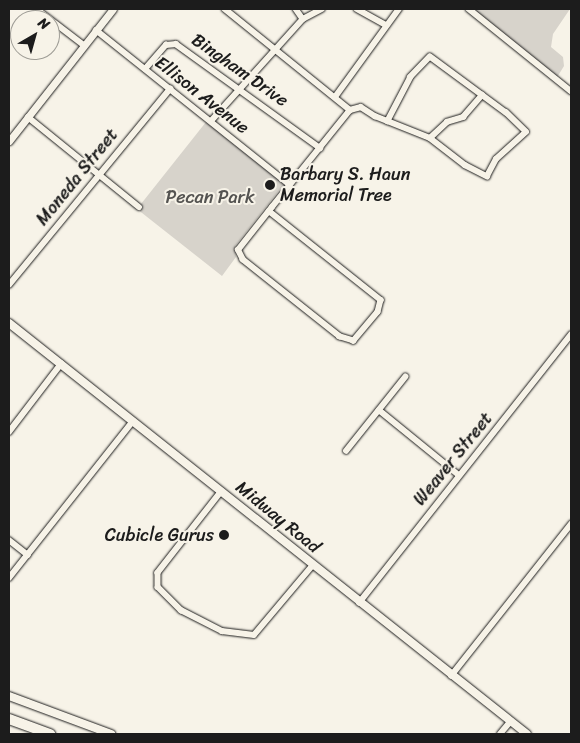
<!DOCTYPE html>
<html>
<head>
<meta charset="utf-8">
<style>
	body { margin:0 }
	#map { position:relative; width:580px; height:743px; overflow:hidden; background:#f7f3e8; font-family:Sriracha,sans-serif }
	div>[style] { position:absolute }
	.green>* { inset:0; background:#d7d3cb }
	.roads { filter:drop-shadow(0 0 1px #1c1c1c) drop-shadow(0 0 1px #1c1c1c) }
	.minor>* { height:5.5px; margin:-2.75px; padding:0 2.75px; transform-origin:2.75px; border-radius:2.75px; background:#f7f3e8 }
	.tertiary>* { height:7px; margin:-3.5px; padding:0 3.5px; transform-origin:3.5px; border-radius:3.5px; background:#f7f3e8 }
	.secondary>* { height:8px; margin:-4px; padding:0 4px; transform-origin:4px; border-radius:4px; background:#f7f3e8 }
	.motorway>* { height:10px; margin:-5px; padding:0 5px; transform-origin:5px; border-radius:5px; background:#f7f3e8 }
	.dots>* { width:14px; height:14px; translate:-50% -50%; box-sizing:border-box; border:2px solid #f7f3e8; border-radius:50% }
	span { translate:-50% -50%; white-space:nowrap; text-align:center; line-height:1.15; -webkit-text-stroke:4px #f7f3e8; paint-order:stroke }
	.street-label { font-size:18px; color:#1c1c1c }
	.poi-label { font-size:18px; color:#1c1c1c }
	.left { translate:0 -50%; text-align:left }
	.right { translate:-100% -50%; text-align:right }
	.park-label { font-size:18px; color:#545351 }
	.frame { position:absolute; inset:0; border:10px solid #1c1c1c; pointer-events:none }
	.north { position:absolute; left:10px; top:10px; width:50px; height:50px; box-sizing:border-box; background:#f7f3e8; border:1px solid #9f9d96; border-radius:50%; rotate:38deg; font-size:14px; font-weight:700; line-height:20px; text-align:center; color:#1c1c1c }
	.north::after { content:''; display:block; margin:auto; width:18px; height:22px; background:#1c1c1c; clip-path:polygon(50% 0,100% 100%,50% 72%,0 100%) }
</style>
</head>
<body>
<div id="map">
	<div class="green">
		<div style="clip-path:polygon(469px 9px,570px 9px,553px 34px,551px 47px,563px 57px,564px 66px,556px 79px)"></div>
		<div style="clip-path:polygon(206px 122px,284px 184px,235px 246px,236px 257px,222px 276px,137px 209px)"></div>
	</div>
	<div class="roads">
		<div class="minor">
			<div style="left:37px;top:9px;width:59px;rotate:37.5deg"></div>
			<div style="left:225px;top:9px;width:161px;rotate:38.9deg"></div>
			<div style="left:296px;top:9px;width:12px;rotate:55deg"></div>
			<div style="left:357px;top:9px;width:33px;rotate:29deg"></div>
			<div style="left:469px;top:9px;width:131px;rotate:38.8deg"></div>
			<div style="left:96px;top:30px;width:248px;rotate:38.6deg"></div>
			<div style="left:145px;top:69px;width:32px;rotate:-49deg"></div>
			<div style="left:166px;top:45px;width:10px;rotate:-6deg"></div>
			<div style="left:176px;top:44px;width:178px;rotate:35.8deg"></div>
			<div style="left:335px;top:97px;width:109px;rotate:-54deg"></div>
			<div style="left:28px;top:117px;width:143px;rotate:39deg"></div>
			<div style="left:211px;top:121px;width:137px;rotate:-48deg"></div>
			<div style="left:303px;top:19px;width:21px;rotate:-28deg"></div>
			<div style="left:430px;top:138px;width:23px;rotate:-43deg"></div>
			<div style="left:447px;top:122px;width:17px;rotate:-17deg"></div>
			<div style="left:463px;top:117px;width:29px;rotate:-49deg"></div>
			<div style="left:269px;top:211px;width:143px;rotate:38.5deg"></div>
			<div style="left:381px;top:300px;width:12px;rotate:104deg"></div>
			<div style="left:378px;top:312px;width:38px;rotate:130deg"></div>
			<div style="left:354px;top:341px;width:15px;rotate:-164deg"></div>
			<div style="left:340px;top:337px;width:124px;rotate:-141.6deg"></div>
			<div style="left:243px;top:260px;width:11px;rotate:-117deg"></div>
			<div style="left:238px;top:250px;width:55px;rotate:-51.7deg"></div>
			<div style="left:272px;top:207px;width:124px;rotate:-51.2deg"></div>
			<div style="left:350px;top:110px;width:11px;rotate:-15deg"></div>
			<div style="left:361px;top:107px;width:17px;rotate:33deg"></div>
			<div style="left:375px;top:116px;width:59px;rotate:21.8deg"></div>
			<div style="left:430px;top:138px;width:44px;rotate:37.6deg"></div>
			<div style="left:465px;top:165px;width:25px;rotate:27deg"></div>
			<div style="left:487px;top:176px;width:19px;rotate:-62deg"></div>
			<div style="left:496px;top:159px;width:40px;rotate:-42deg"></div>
			<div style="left:526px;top:132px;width:28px;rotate:-136deg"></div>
			<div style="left:506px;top:113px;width:94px;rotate:-143.6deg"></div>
			<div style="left:430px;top:57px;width:28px;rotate:134deg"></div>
			<div style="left:411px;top:77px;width:50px;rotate:117.6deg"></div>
			<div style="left:9px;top:285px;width:254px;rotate:-50.6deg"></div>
			<div style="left:379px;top:410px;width:103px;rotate:39.1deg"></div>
			<div style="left:9px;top:432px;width:86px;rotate:-52.6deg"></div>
			<div style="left:346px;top:451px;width:95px;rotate:-51.4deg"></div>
			<div style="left:222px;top:491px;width:104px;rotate:128deg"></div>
			<div style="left:158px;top:573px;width:14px;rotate:90deg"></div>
			<div style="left:158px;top:587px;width:33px;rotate:45deg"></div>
			<div style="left:181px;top:610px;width:46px;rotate:27.1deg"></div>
			<div style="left:222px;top:631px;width:32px;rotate:7deg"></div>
			<div style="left:254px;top:635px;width:92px;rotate:-49.9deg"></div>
			<div style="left:9px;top:540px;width:24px;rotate:38deg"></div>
			<div style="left:9px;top:578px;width:200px;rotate:-51.7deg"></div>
			<div style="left:359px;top:603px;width:342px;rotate:-51.7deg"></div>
			<div style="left:451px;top:676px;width:194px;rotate:-51.7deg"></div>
			<div style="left:500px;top:734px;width:17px;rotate:-50deg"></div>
		</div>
		<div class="tertiary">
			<div style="left:9px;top:141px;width:168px;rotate:-51.8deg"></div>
		</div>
		<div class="secondary">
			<div style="left:9px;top:323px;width:661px;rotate:38.43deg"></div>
			<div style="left:9px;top:696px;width:109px;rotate:20.4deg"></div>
		</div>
		<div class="motorway">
			<div style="left:9px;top:719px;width:44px;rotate:20.1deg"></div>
		</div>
	</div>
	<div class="dots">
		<div style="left:270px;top:185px;background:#1c1c1c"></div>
		<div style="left:224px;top:535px;background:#1c1c1c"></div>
	</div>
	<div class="street-label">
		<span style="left:240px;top:70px;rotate:35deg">Bingham Drive</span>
		<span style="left:202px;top:95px;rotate:38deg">Ellison Avenue</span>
		<span style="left:77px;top:177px;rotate:-51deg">Moneda Street</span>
		<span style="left:453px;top:459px;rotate:-51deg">Weaver Street</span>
		<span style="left:278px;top:517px;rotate:39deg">Midway Road</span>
	</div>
	<div class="poi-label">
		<span class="left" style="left:280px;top:185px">Barbary S. Haun<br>Memorial Tree</span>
		<span class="right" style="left:214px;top:535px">Cubicle Gurus</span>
	</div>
	<div class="park-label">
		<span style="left:210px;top:197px">Pecan Park</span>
	</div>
	<div class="frame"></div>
	<div class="north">N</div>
</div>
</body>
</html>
